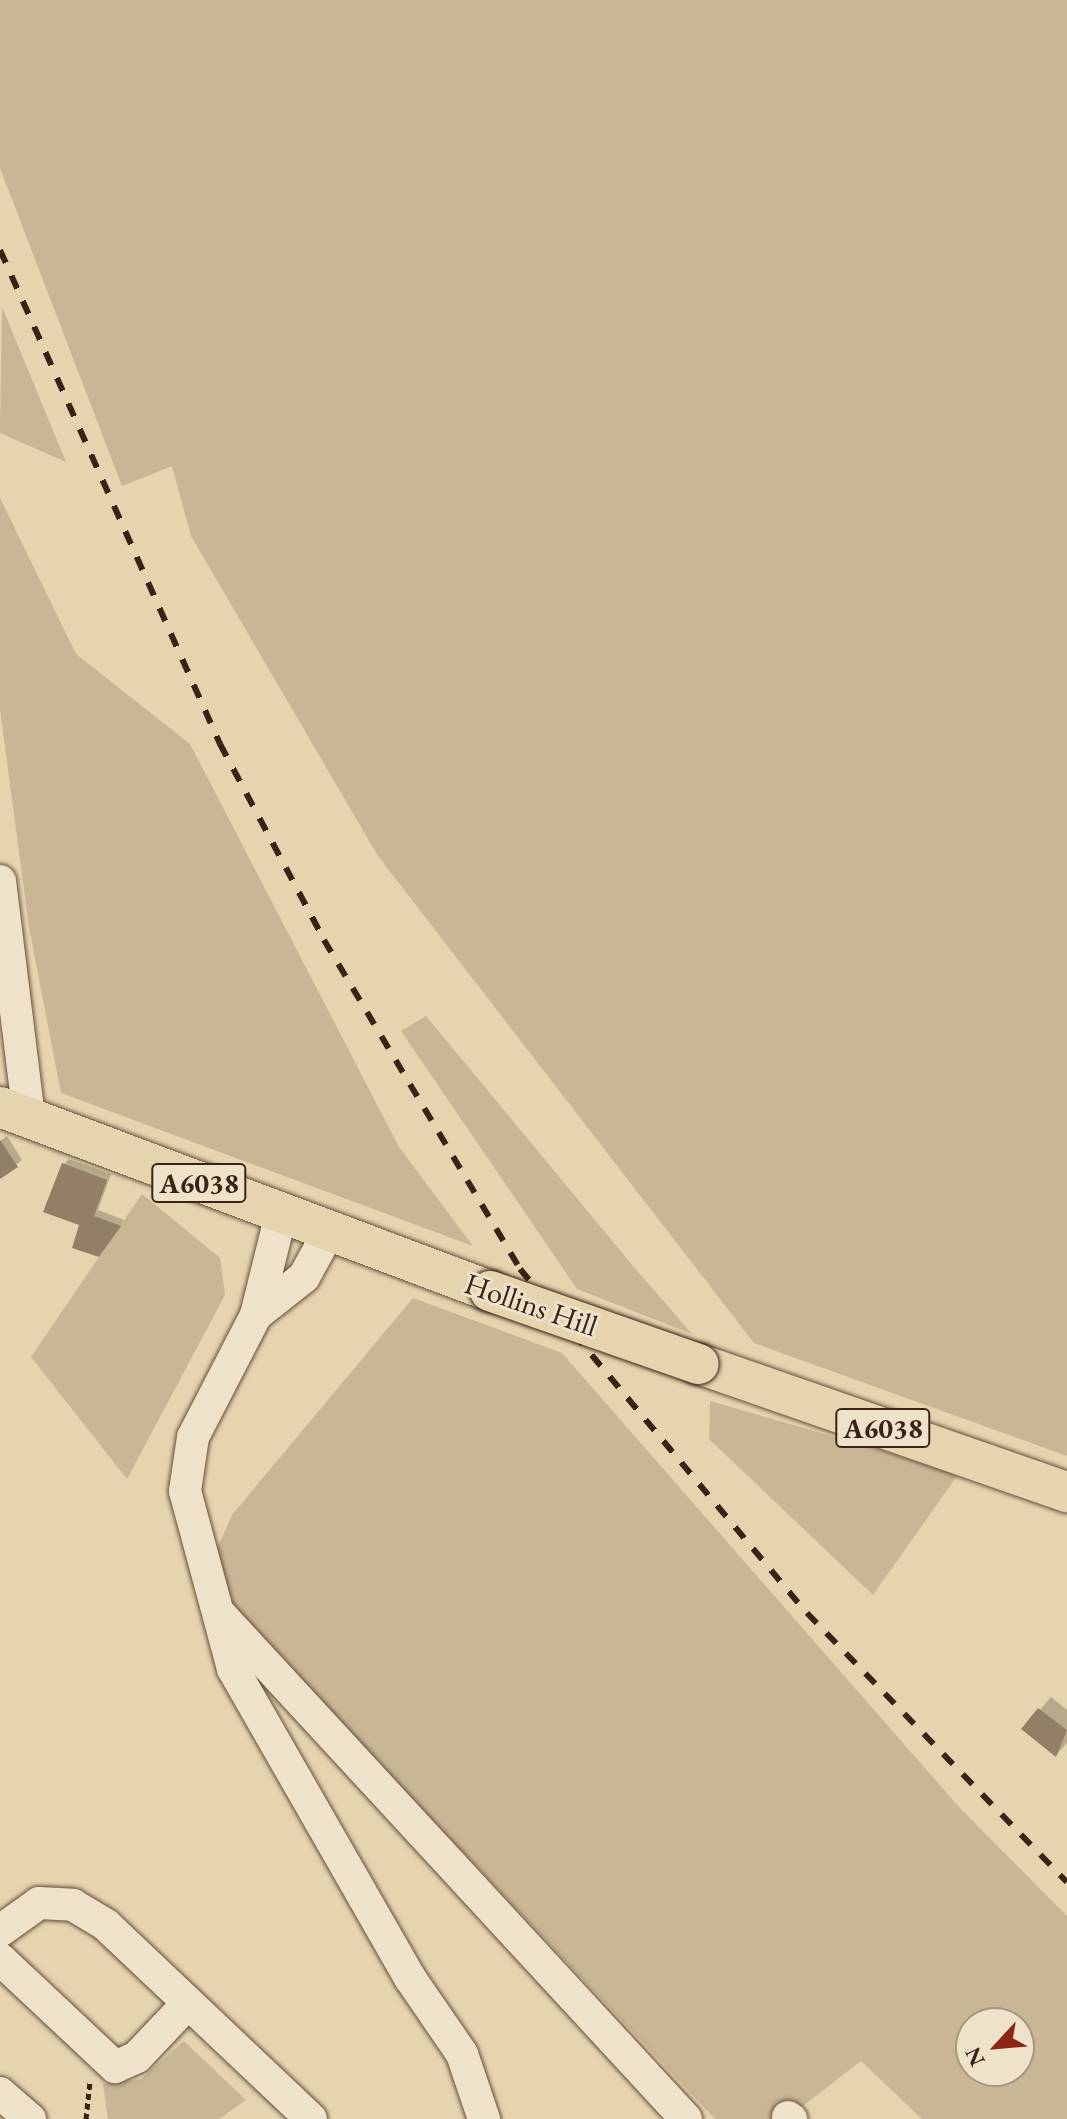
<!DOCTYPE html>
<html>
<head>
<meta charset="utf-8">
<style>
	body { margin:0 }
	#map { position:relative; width:1067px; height:2119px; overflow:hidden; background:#e5d4ad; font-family:"EB Garamond",serif }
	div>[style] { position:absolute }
	.green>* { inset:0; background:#c8b694 }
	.shadow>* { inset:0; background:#0003 }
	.building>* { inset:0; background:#937f65 }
	.path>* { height:5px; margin-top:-2.5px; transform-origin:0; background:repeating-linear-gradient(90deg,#3b2217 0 6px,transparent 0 10px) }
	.roads { filter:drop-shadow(0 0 2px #664e3c) drop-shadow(0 0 2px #664e3c) }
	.minor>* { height:32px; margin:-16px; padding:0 16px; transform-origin:16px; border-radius:16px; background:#eee3ca }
	.major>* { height:40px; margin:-20px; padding:0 20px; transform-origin:20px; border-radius:20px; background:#e5d4ad }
	.rail>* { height:6px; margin-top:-3px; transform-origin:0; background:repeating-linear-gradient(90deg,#3b2217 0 14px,transparent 0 28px) }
	.bridges { filter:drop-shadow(0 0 2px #3b2217) drop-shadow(0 0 2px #3b2217) }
	.major-bridge>* { height:40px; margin:-20px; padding:0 20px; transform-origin:20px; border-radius:20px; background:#e5d4ad }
	span { translate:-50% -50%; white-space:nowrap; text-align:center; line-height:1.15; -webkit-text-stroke:6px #eee3ca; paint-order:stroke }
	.shield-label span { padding:2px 6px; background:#eee3ca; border:2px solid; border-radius:6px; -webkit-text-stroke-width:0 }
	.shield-label { font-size:28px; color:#3b2217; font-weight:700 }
	.street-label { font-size:30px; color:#3b2217 }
	.north { position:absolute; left:955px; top:2007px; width:80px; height:80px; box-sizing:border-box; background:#eee3ca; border:2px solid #a69682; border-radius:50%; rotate:244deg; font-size:22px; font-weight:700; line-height:32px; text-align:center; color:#3b2217 }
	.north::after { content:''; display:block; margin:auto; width:28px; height:36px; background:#8f2418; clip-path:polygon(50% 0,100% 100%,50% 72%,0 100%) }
</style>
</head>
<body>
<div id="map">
	<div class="green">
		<div style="clip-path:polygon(0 0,1067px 0,1067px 1456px,754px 1343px,378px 856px,191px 536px,172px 466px,122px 486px,0 168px)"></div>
		<div style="clip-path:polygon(2px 307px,66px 462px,0 433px)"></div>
		<div style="clip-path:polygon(0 498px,76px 654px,190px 744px,399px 1147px,473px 1246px,61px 1093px,29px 927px,0 709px)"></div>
		<div style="clip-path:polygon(426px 1016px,633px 1266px,692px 1334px,577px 1289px,401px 1031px)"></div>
		<div style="clip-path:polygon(142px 1194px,220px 1258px,225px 1295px,127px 1479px,31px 1357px)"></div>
		<div style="clip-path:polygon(evenodd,413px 1298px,562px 1353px,958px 1806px,1067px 1916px,1067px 2119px,922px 2119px,861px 2061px,786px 2119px,715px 2119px,239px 1615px,221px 1587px,214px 1555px,232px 1515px,413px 1298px,971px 2023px,1019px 2023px,1019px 2071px,971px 2071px,971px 2023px)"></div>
		<div style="clip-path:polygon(710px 1401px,959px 1473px,873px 1595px,709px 1439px)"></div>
		<div style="clip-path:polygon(184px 2041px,246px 2100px,219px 2119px,108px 2119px,103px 2084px,141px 2079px)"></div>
	</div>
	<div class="shadow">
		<div style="clip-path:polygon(7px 1136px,22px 1160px,0 1177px,0 1141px)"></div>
		<div style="clip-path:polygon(69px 1159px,111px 1174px,98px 1210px,124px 1220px,104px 1249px,81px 1224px,64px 1164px)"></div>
		<div style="clip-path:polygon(1051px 1697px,1067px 1710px,1067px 1743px,1056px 1755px,1024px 1729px)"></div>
	</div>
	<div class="building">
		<div style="clip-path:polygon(0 1140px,18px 1167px,0 1179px)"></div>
		<div style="clip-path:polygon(62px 1163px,107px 1180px,94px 1216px,121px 1226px,99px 1257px,72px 1248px,79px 1225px,43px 1212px)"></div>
		<div style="clip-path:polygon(1038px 1708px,1067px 1730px,1056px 1757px,1021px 1729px)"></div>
	</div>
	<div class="path">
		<div style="left:86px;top:2119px;width:37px;rotate:-84deg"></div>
	</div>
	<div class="roads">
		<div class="minor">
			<div style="left:0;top:881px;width:238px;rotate:83deg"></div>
			<div style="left:281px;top:1214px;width:104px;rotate:103.9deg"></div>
			<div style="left:256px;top:1315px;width:137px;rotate:117.3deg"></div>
			<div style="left:193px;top:1437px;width:55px;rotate:98.4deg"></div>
			<div style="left:185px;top:1491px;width:184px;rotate:74.9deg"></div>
			<div style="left:233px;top:1669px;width:356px;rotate:60.2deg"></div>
			<div style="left:410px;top:1978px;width:92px;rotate:55.6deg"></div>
			<div style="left:462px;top:2054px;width:69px;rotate:71.3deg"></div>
			<div style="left:256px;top:1315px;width:61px;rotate:-38.4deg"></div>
			<div style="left:304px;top:1277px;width:50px;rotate:-61.4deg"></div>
			<div style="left:220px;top:1614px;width:687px;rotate:47.3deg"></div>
			<div style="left:0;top:1931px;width:48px;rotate:-35.7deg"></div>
			<div style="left:39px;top:1903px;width:34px;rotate:3deg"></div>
			<div style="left:73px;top:1905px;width:39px;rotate:31deg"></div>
			<div style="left:106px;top:1925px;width:282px;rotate:43.4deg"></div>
			<div style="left:0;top:1959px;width:158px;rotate:43.2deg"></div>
			<div style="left:115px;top:2067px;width:24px;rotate:-24deg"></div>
			<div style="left:137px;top:2057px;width:74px;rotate:-46.6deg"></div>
			<div style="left:0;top:2093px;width:40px;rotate:41deg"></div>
			<div style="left:788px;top:2117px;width:4px;rotate:34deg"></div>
		</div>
		<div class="major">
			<div style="left:0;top:1107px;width:523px;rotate:20.58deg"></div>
			<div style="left:699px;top:1364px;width:390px;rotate:19.2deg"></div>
		</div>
	</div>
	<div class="rail">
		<div style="left:0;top:250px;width:541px;rotate:65.99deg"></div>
		<div style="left:220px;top:744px;width:222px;rotate:62deg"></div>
		<div style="left:324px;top:940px;width:383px;rotate:59.2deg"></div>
		<div style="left:520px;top:1269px;width:448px;rotate:50.2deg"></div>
		<div style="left:807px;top:1613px;width:374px;rotate:46deg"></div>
	</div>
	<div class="bridges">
		<div class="major-bridge">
			<div style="left:490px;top:1291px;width:221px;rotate:19.3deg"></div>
		</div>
	</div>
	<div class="shield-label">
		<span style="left:199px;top:1183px">A6038</span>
		<span style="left:883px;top:1428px">A6038</span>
	</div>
	<div class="street-label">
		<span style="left:531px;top:1305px;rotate:19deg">Hollins Hill</span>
	</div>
	<div class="north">N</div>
</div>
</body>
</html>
